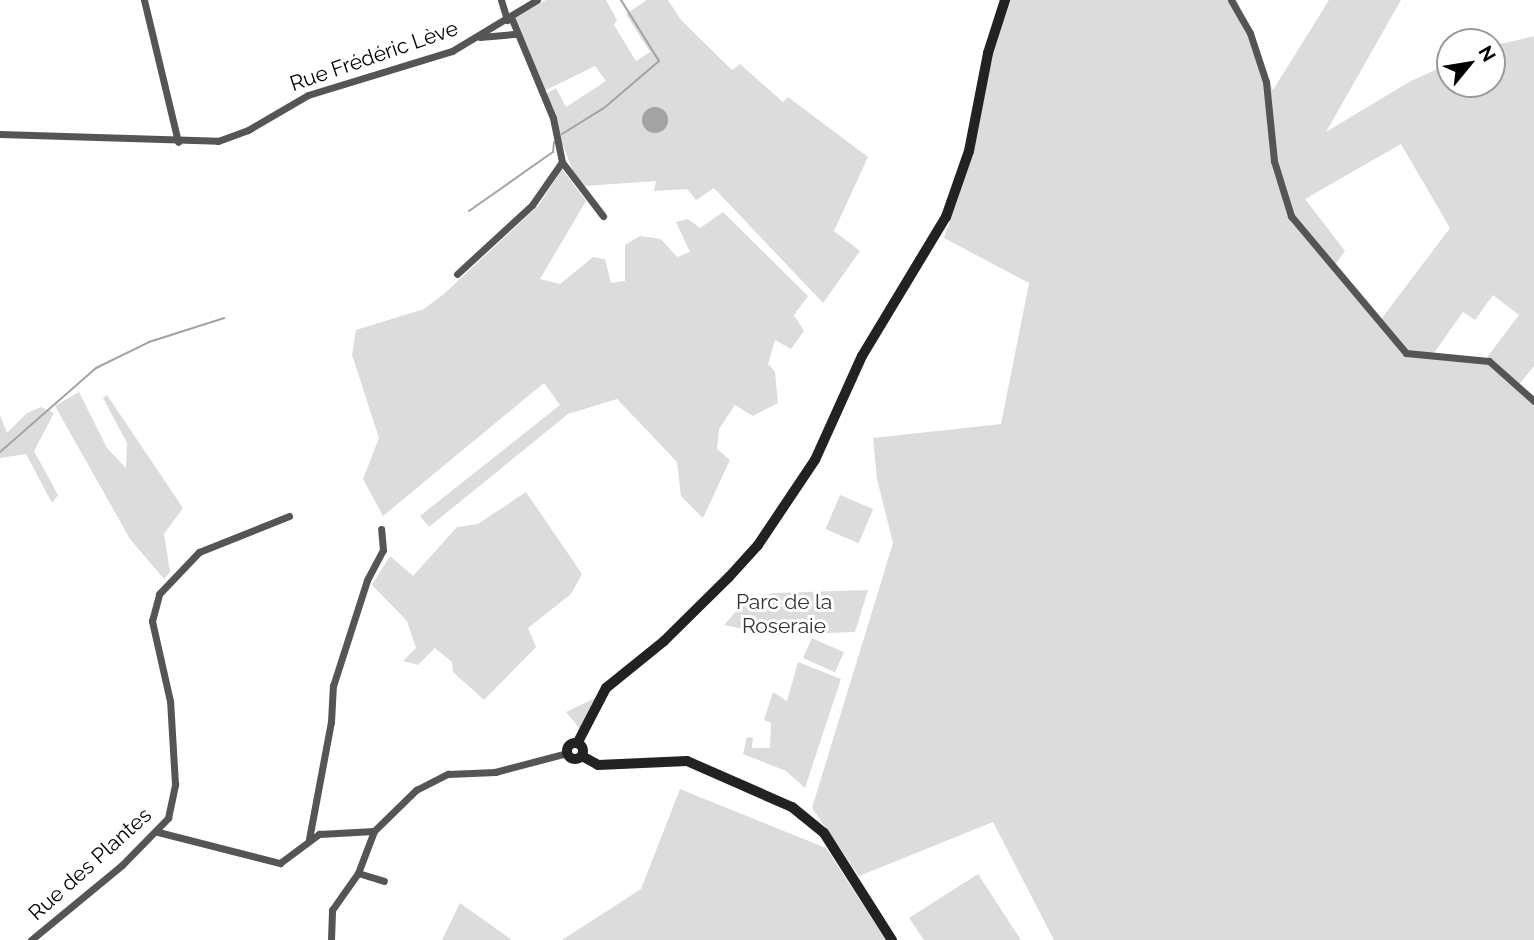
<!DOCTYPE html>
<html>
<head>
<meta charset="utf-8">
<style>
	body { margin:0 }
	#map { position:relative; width:1534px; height:940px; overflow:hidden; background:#fff; font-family:Raleway,sans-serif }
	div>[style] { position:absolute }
	.green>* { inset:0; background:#dcdcdc; transform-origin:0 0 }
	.water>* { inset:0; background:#a3a3a3 }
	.round { border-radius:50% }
	.stream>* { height:2px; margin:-1px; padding:0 1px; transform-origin:1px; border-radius:1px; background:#a3a3a3 }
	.street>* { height:7px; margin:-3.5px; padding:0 3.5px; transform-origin:3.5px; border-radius:3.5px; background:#555 }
	.secondary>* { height:10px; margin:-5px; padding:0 5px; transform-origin:5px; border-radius:5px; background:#222 }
	.secondary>.ring { margin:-5px; padding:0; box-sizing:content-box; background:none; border:10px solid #222; border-radius:50% }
	span { translate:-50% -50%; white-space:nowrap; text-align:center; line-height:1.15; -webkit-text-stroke:6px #fff; paint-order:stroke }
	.street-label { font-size:21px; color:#000 }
	.park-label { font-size:21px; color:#333 }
	.north { position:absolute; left:1436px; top:28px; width:70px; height:70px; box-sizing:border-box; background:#fff; border:2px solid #999; border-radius:50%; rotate:60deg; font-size:19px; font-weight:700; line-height:28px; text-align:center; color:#000 }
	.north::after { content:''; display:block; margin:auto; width:24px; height:32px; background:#000; clip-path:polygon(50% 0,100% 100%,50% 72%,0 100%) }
</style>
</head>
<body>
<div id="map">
	<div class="green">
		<div style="clip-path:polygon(546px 0,606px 0,617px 20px,614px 25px,636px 61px,650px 52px,626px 14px,647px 0,668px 0,681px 20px,732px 70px,740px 64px,783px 102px,788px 97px,868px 157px,834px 231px,860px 251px,823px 303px,714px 188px,696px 200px,687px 189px,654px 191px,656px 181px,585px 186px,576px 178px,543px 96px,556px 88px,566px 107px,606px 81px,595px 66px,544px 91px,515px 18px)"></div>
		<div style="clip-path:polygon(evenodd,1007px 0,1237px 0,1273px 90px,1329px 0,1401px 0,1326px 132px,1409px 82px,1450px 63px,1450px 84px,1492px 84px,1492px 46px,1534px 36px,1534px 366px,1518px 386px,1534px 401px,1534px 940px,1054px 940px,993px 822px,859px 876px,812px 808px,893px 543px,877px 479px,873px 438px,1001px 424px,1029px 283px,944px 238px,968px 168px,993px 43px,1007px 0,1401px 144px,1450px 228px,1379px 322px,1332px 269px,1345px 251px,1305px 199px,1401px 144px,1007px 0,1493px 295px,1519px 315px,1485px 360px,1434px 353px,1463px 312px,1475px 320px,1493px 295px)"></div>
		<div style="clip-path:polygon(562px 169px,586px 201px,540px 279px,560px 284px,593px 257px,605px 259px,611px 283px,625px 281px,625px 245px,640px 236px,661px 239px,677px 257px,690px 252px,676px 222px,688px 219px,700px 228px,723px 212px,808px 296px,794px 315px,804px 331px,791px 349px,775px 340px,768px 364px,775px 372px,778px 403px,753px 416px,735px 405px,719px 429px,717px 449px,730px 460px,703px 518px,681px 496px,677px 462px,617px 399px,568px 414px,429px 527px,420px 516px,560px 405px,544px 383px,383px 516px,363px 479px,379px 438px,352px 355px,356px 330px,424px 309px,445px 293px,539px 205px)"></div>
		<div style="clip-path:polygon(79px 392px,107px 448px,126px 468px,127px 443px,103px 398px,107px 395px,183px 508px,164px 534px,170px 572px,164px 579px,130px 539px,55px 406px)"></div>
		<div style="clip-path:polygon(41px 407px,54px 413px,34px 451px,58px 495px,52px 503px,26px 454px,0 458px,0 415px,7px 433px,27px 413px)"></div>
		<div style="clip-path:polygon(526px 492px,582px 574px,571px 594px,528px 628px,536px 647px,484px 700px,453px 672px,452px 662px,435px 648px,418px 665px,403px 661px,416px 648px,407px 621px,372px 585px,390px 556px,413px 576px,457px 527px,478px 524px)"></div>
		<div style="left:840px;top:495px;width:36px;height:37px;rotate:23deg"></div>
		<div style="clip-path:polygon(868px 590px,855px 632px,774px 635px,724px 625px,745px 601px,773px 593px)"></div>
		<div style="left:812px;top:638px;width:35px;height:22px;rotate:24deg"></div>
		<div style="clip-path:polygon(798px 662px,841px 679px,805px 788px,786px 771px,743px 754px,747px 737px,753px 738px,752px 748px,770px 748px,771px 723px,764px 720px,773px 692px,787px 701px)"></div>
		<div style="clip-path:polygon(597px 697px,580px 729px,566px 712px)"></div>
		<div style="clip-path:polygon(680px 789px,826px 848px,886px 940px,562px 940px,641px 889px)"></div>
		<div style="clip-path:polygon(978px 874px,1021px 940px,924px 940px,909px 918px)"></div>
		<div style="clip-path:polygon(460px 903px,512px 940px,442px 940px)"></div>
	</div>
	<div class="water">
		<div class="round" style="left:642px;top:107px;width:26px;height:26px"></div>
	</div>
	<div class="stream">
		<div style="left:562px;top:134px;width:49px;rotate:-31.8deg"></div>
		<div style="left:604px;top:108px;width:72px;rotate:-40.5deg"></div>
		<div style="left:659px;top:61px;width:72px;rotate:-121.9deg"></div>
		<div style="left:469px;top:211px;width:103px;rotate:-35.1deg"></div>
		<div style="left:553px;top:152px;width:10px;rotate:-84deg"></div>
		<div style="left:0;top:452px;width:128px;rotate:-41.2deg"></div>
		<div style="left:96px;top:368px;width:59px;rotate:-26.1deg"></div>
		<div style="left:149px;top:342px;width:79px;rotate:-17.7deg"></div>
	</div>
	<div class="street">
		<div style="left:144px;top:0;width:146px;rotate:76.5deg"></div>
		<div style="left:501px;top:0;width:21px;rotate:73deg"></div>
		<div style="left:1231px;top:0;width:38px;rotate:60deg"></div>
		<div style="left:1250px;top:33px;width:52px;rotate:71.9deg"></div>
		<div style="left:1266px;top:82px;width:79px;rotate:84.2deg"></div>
		<div style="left:1274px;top:161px;width:58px;rotate:72.8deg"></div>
		<div style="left:1291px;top:216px;width:179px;rotate:50deg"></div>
		<div style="left:1406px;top:353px;width:83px;rotate:5.5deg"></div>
		<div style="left:1489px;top:361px;width:60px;rotate:41.6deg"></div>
		<div style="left:511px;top:17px;width:109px;rotate:67.4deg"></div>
		<div style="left:553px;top:118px;width:45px;rotate:78.4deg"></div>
		<div style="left:562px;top:162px;width:68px;rotate:52.8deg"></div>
		<div style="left:480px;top:37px;width:37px;rotate:-5deg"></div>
		<div style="left:0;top:134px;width:218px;rotate:1.8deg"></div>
		<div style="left:218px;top:141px;width:32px;rotate:-20deg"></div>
		<div style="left:248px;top:130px;width:69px;rotate:-30.3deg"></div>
		<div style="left:308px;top:95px;width:151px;rotate:-17deg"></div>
		<div style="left:452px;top:51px;width:99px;rotate:-31deg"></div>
		<div style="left:457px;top:274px;width:102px;rotate:-42.6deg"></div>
		<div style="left:532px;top:205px;width:52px;rotate:-55.1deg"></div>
		<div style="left:158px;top:832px;width:126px;rotate:14.3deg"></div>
		<div style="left:280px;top:863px;width:49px;rotate:-36.6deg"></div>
		<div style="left:319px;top:834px;width:55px;rotate:-3.1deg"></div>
		<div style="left:309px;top:839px;width:119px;rotate:-79.4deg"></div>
		<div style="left:331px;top:722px;width:36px;rotate:-87deg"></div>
		<div style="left:333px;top:686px;width:111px;rotate:-72.2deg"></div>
		<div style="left:367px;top:580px;width:34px;rotate:-62deg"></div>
		<div style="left:383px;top:550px;width:21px;rotate:-95deg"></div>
		<div style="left:358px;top:873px;width:27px;rotate:17deg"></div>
		<div style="left:31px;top:940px;width:118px;rotate:-39.5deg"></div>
		<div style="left:122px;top:865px;width:66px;rotate:-45.6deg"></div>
		<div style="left:168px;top:818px;width:35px;rotate:-78deg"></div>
		<div style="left:175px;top:784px;width:83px;rotate:-93.4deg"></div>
		<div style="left:170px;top:701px;width:82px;rotate:-102.7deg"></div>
		<div style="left:152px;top:621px;width:28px;rotate:-75deg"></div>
		<div style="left:159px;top:594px;width:58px;rotate:-46.4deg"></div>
		<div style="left:199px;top:552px;width:97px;rotate:-21.8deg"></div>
		<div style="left:331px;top:940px;width:30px;rotate:-88deg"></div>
		<div style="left:332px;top:910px;width:45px;rotate:-54.9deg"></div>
		<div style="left:358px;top:873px;width:45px;rotate:-69.1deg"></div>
		<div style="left:374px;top:831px;width:59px;rotate:-44.3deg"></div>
		<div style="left:416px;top:790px;width:36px;rotate:-27deg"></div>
		<div style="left:448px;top:774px;width:47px;rotate:-2.4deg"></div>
		<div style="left:495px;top:772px;width:74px;rotate:-14.8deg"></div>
	</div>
	<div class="secondary">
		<div style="left:578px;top:742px;width:61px;rotate:-62.6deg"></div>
		<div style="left:606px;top:688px;width:75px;rotate:-39deg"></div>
		<div style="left:664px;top:641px;width:91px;rotate:-44.6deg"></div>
		<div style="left:729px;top:577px;width:43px;rotate:-47.8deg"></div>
		<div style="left:758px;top:545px;width:102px;rotate:-56.2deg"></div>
		<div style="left:815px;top:460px;width:114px;rotate:-65.7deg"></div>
		<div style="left:862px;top:356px;width:162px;rotate:-58.9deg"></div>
		<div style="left:946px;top:217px;width:70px;rotate:-70.8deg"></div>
		<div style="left:969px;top:151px;width:100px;rotate:-79deg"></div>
		<div style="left:988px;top:53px;width:56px;rotate:-72.2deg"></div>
		<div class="ring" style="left:567px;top:743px;width:6px;height:6px"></div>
		<div style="left:582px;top:756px;width:18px;rotate:29deg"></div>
		<div style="left:598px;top:765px;width:89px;rotate:-2.6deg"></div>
		<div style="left:687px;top:761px;width:115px;rotate:23.7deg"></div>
		<div style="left:792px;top:807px;width:41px;rotate:39.1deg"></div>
		<div style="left:824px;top:833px;width:127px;rotate:57.6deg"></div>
	</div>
	<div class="street-label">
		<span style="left:374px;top:56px;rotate:-19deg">Rue Frédéric Lève</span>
		<span style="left:90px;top:864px;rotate:-42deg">Rue des Plantes</span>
	</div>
	<div class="park-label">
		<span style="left:784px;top:614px">Parc de la<br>Roseraie</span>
	</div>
	<div class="north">N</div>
</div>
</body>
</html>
